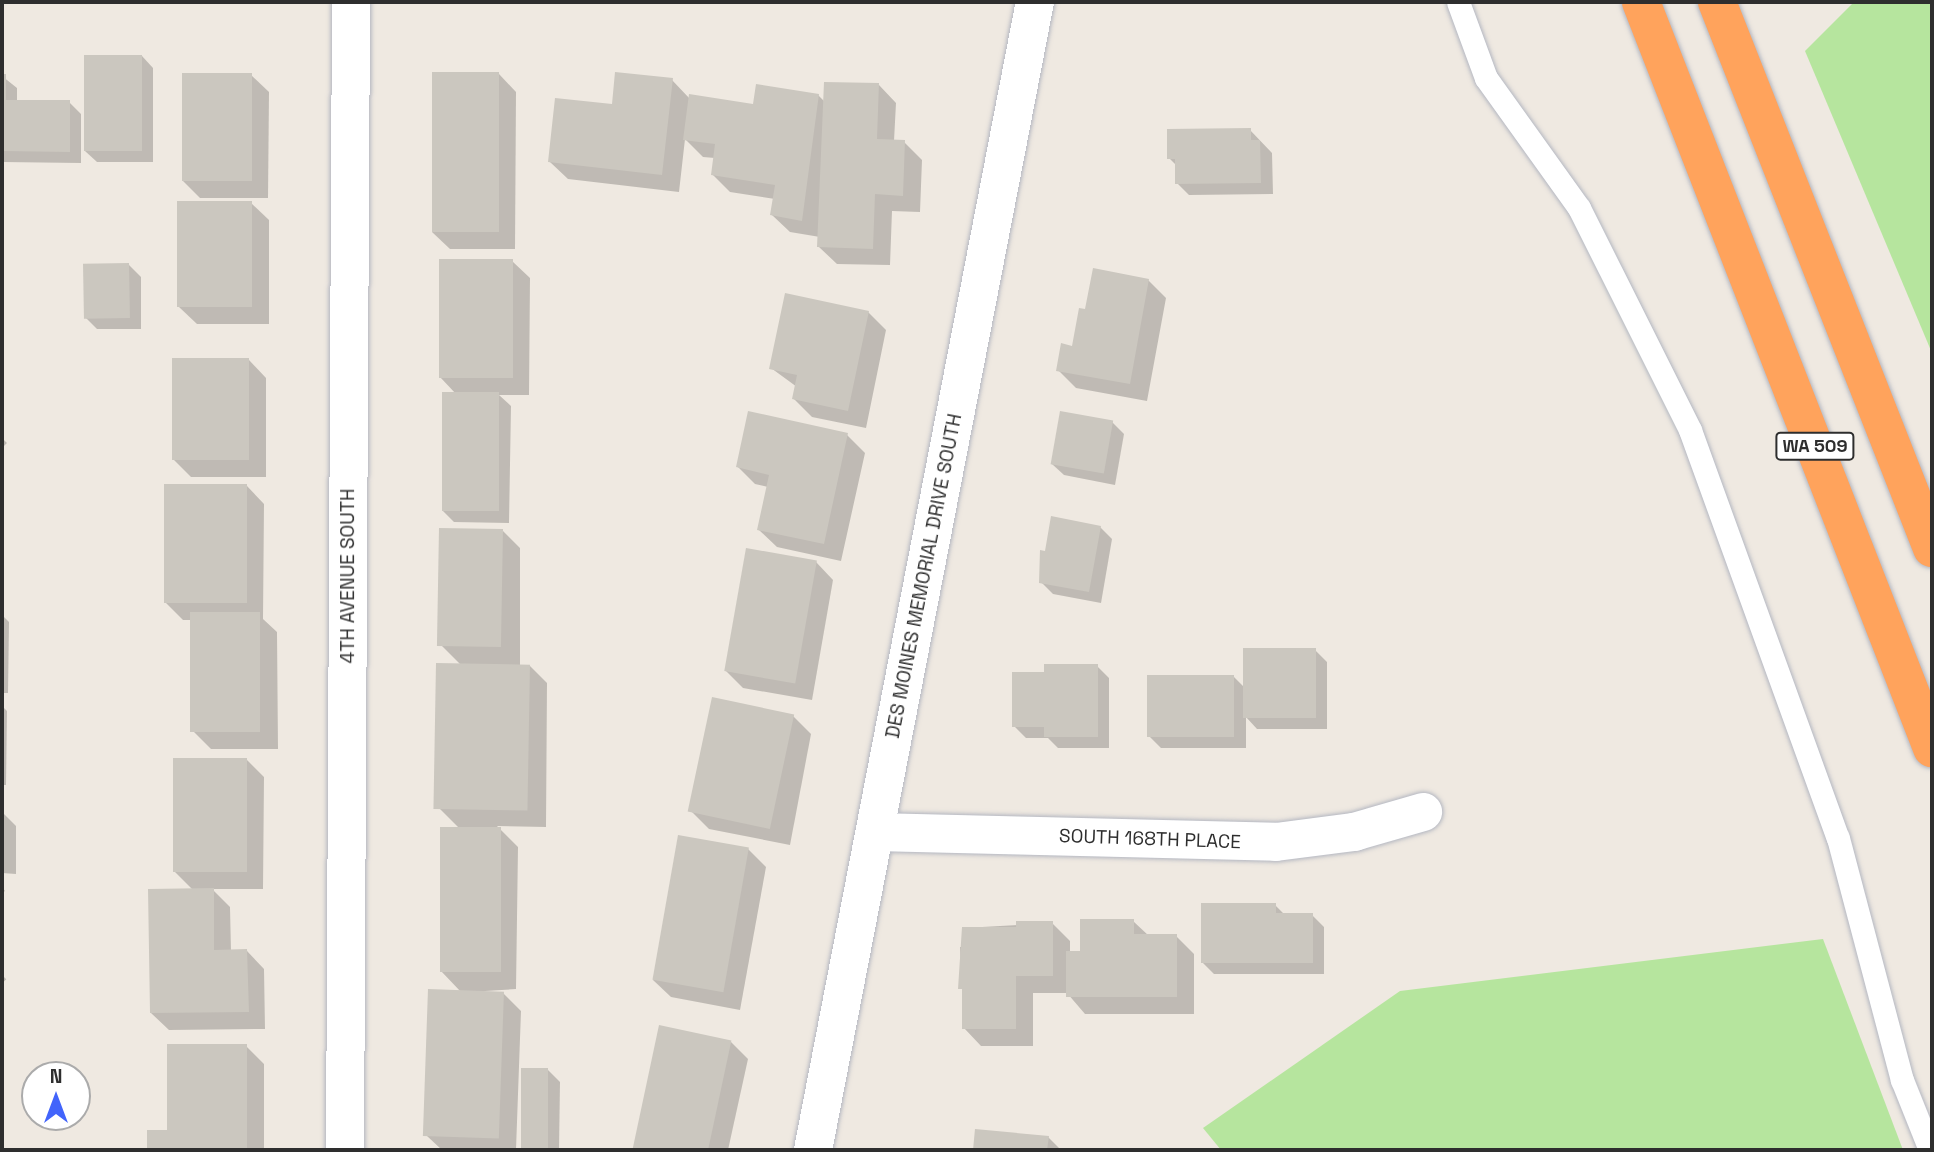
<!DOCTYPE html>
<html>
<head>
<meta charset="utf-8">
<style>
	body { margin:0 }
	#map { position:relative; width:1934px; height:1152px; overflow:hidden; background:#efe9e1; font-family:"Space Grotesk",sans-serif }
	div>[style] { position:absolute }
	.green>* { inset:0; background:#b6e59e }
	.shadow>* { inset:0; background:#0003; transform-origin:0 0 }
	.building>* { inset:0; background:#cbc7bf; transform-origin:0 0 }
	.roads { filter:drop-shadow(0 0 2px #b4b7c1) drop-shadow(0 0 2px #b4b7c1) }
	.service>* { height:23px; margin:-11.5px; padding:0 11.5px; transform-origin:11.5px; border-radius:11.5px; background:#fff }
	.minor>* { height:38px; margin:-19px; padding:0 19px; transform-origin:19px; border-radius:19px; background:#fff }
	.secondary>* { height:38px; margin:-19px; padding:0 19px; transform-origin:19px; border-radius:19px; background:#fff }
	.motorway>* { height:38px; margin:-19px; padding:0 19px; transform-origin:19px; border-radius:19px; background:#ffa35c }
	span { translate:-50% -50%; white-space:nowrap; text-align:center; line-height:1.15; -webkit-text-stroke:5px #fff; paint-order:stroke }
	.shield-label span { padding:2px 5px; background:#fff; border:2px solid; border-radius:5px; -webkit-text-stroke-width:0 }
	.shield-label { font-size:18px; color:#2e2e2e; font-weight:700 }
	.street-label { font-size:19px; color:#2e2e2e }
	.frame { position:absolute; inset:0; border:4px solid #2e2e2e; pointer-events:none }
	.north { position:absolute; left:21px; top:1061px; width:70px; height:70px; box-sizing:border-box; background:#fff; border:2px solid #ababab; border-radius:50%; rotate:0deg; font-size:19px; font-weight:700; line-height:28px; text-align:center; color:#2e2e2e }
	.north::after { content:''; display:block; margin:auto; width:24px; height:32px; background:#4264fb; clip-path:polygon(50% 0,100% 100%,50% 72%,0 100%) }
</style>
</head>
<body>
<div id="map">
	<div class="green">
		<div style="clip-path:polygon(1854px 2px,1932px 2px,1932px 353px,1805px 51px)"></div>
		<div style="clip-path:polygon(1823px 939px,1903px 1150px,1221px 1150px,1203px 1128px,1400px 991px)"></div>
	</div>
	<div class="shadow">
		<div style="clip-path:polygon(142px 56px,153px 68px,153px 162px,97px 162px,85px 151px)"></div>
		<div style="clip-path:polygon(499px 74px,516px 92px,515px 249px,450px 249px,432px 232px)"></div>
		<div style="clip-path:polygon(251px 75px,269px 92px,268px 198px,200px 198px,183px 181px)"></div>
		<div style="clip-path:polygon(2px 76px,17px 88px,17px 102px,69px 102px,81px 114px,81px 163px,2px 162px)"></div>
		<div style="clip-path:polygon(672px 80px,690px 99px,755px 106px,818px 95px,825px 102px,879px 85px,896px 103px,894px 141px,904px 142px,922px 160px,920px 212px,892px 211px,890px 265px,837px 264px,819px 247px,820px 237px,790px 232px,772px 215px,775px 199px,730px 192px,712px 174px,715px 158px,703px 157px,685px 139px,679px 192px,568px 179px,550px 162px,613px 106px)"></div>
		<div style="clip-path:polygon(1250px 130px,1272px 153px,1273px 194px,1189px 195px,1177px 183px,1177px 166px,1169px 158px)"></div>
		<div style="clip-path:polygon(251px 203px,269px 220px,269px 324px,197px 324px,179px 307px)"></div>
		<div style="clip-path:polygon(512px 261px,530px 278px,529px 395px,499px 395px,511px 406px,509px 523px,454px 522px,442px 510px,456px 394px,440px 377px)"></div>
		<div style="clip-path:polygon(129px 265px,141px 277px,141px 329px,97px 329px,85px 317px)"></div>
		<div style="clip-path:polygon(1148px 280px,1166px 298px,1147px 401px,1076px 388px,1058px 370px,1073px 348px,1086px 311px)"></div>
		<div style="clip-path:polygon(868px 312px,886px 330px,866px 428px,812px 417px,794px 399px,797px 387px,771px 368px)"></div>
		<div style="clip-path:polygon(249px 360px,266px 378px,266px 477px,191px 477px,174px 460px)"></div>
		<div style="clip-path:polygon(1112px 422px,1124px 434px,1115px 485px,1064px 475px,1052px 464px)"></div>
		<div style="clip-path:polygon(847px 435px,865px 453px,841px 561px,777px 547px,759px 530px,768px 487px,755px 484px,738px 467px)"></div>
		<div style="left:2px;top:438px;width:7px;height:78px;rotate:45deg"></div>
		<div style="clip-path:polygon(247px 486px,264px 504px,263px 619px,277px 632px,278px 749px,211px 749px,193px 731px,192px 620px,183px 620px,165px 602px)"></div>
		<div style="clip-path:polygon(1100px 527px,1112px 539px,1101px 603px,1053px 594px,1041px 582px,1047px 553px)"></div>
		<div style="clip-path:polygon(503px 531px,520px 548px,520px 666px,530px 666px,547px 683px,546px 827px,497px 826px,518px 847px,516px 989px,469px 992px,503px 993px,521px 1011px,516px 1150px,442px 1150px,427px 1136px,461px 992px,441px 971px,460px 829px,439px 808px,461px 665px,441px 645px)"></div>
		<div style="clip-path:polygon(816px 562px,833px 580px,812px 700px,743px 688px,725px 670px)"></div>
		<div style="clip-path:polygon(2px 615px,9px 622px,8px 693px,2px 693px)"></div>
		<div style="clip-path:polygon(1315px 650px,1327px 662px,1327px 729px,1257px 729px,1246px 717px,1246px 748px,1161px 748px,1149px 736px,1234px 677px,1245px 688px)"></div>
		<div style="clip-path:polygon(1097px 666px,1109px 678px,1109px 748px,1058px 748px,1048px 738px,1026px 738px,1014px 726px,1046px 674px)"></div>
		<div style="clip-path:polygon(2px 706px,7px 711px,6px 785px,2px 785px)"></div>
		<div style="clip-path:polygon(793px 716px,811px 734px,790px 845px,709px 829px,691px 811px)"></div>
		<div style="clip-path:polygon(247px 760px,264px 777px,263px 889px,212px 889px,230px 907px,231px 952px,247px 951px,264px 969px,265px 1029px,169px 1030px,151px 1013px,193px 890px,174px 871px)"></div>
		<div style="clip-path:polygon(2px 812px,16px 826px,16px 874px,2px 873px)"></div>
		<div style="clip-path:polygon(748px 849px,766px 867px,740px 1010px,671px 997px,653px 980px)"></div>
		<div style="left:2px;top:887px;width:5px;height:76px;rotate:53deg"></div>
		<div style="clip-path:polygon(1275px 905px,1285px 915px,1312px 915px,1324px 927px,1324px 974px,1214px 974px,1202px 962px)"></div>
		<div style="clip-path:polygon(1133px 921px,1149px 936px,1176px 936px,1194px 954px,1194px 1014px,1085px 1014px,1067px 993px,1033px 993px,1033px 1046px,981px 1046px,964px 1028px,960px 947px,964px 947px,964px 928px,1052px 923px,1070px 941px,1070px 953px,1081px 953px)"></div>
		<div style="left:2px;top:975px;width:6px;height:81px;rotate:45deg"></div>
		<div style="clip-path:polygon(661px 1027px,730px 1041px,748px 1059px,728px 1150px,634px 1150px)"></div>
		<div style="clip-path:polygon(246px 1046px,264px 1064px,264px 1150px,149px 1150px,149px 1131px,168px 1131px)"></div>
		<div style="clip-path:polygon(548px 1070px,560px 1082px,559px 1150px,522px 1150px)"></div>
		<div style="clip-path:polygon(977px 1131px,1048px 1137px,1061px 1150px,975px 1150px)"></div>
	</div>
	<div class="building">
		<div style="left:84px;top:55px;width:58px;height:96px"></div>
		<div style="left:432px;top:72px;width:67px;height:160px"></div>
		<div style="clip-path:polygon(615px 72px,673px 78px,662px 175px,548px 162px,555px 98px,612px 104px)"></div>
		<div style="left:182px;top:73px;width:70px;height:108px"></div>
		<div style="clip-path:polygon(2px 74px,6px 74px,6px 100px,70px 100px,70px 152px,2px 151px)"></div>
		<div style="clip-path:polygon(824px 82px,879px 83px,877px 139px,905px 140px,903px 196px,875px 194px,873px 249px,817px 247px)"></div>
		<div style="clip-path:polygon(756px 84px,819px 94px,802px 221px,770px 215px,775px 185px,711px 175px,715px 144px,683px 140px,689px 94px,753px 104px)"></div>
		<div style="clip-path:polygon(1251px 128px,1251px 140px,1260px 140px,1261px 183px,1175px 184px,1175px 159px,1167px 159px,1167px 129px)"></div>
		<div style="left:177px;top:201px;width:75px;height:106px"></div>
		<div style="left:439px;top:259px;width:74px;height:119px"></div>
		<div style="left:129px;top:263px;width:55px;height:46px;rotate:89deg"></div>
		<div style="clip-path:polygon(1093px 268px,1149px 279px,1130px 384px,1056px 371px,1061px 343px,1072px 346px,1079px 308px,1085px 309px)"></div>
		<div style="clip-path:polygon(785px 293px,869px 311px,848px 411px,792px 399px,797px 375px,769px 369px)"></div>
		<div style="left:172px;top:358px;width:77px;height:102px"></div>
		<div style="left:442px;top:392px;width:57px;height:119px"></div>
		<div style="clip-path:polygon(748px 411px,848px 433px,824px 544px,757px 530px,769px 475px,736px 467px)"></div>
		<div style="left:1060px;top:411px;width:54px;height:54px;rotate:10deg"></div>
		<div style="left:164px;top:484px;width:83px;height:119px"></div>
		<div style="clip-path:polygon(1051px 516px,1101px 526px,1089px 592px,1039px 583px,1040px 550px,1045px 551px)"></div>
		<div style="left:439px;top:528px;width:64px;height:118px;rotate:1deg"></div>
		<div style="left:746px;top:548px;width:72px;height:125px;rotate:10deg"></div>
		<div style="left:260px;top:612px;width:120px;height:70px;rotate:90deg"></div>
		<div style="left:1243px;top:648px;width:73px;height:70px"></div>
		<div style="left:436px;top:663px;width:94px;height:146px;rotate:1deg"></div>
		<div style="clip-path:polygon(1044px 664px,1098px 664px,1098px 737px,1044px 737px,1044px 727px,1012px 727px,1012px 672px,1044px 672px)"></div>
		<div style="left:1147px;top:675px;width:87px;height:62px"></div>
		<div style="left:712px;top:697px;width:84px;height:117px;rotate:12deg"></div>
		<div style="left:173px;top:758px;width:74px;height:114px"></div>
		<div style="left:440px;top:827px;width:61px;height:145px"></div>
		<div style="left:678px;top:835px;width:72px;height:147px;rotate:10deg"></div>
		<div style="clip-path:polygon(214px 888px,214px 950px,247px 949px,249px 1012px,150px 1013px,148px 889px)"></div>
		<div style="clip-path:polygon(1201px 903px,1276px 903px,1276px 913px,1313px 913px,1313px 963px,1201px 963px)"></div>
		<div style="clip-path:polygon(1080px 919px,1134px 919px,1134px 934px,1177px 934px,1177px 997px,1066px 997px,1066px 951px,1080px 951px)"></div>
		<div style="clip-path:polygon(1016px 921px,1053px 921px,1053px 976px,1016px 976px,1016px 1029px,962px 1029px,962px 989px,958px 989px,962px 927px,1016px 927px)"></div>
		<div style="left:428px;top:989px;width:76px;height:147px;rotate:2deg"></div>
		<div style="left:659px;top:1025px;width:74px;height:128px;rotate:12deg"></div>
		<div style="clip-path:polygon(167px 1044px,247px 1044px,247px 1150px,147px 1150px,147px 1130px,167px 1130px)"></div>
		<div style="left:521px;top:1068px;width:27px;height:82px"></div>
		<div style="clip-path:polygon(975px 1129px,1049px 1136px,1047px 1150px,973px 1150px)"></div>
	</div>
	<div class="roads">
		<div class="service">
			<div style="left:1458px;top:2px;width:81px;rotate:69.8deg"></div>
			<div style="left:1486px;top:78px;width:160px;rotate:54.4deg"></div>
			<div style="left:1579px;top:208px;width:248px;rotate:63.4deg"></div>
			<div style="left:1690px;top:430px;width:434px;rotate:70.1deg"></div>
			<div style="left:1838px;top:838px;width:250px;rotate:75.2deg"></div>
			<div style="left:1902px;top:1080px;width:75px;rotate:68.2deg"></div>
		</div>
		<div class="minor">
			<div style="left:875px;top:832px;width:401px;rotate:1.4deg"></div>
			<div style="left:1276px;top:842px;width:79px;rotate:-7.3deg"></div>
			<div style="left:1354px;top:832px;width:72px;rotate:-16.2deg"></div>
			<div style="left:345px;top:1150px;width:1148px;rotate:-89.7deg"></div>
		</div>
		<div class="secondary">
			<div style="left:813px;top:1150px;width:1169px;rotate:-79.06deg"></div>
		</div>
		<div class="motorway">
			<div style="left:1641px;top:2px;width:801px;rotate:68.69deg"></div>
			<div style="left:1717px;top:2px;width:587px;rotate:68.51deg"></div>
		</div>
	</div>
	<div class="shield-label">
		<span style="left:1815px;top:446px">WA 509</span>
	</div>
	<div class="street-label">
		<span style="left:348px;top:576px;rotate:-90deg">4TH AVENUE SOUTH</span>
		<span style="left:924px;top:576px;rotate:-79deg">DES MOINES MEMORIAL DRIVE SOUTH</span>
		<span style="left:1150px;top:839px;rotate:2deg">SOUTH 168TH PLACE</span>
	</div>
	<div class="frame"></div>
	<div class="north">N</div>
</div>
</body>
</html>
